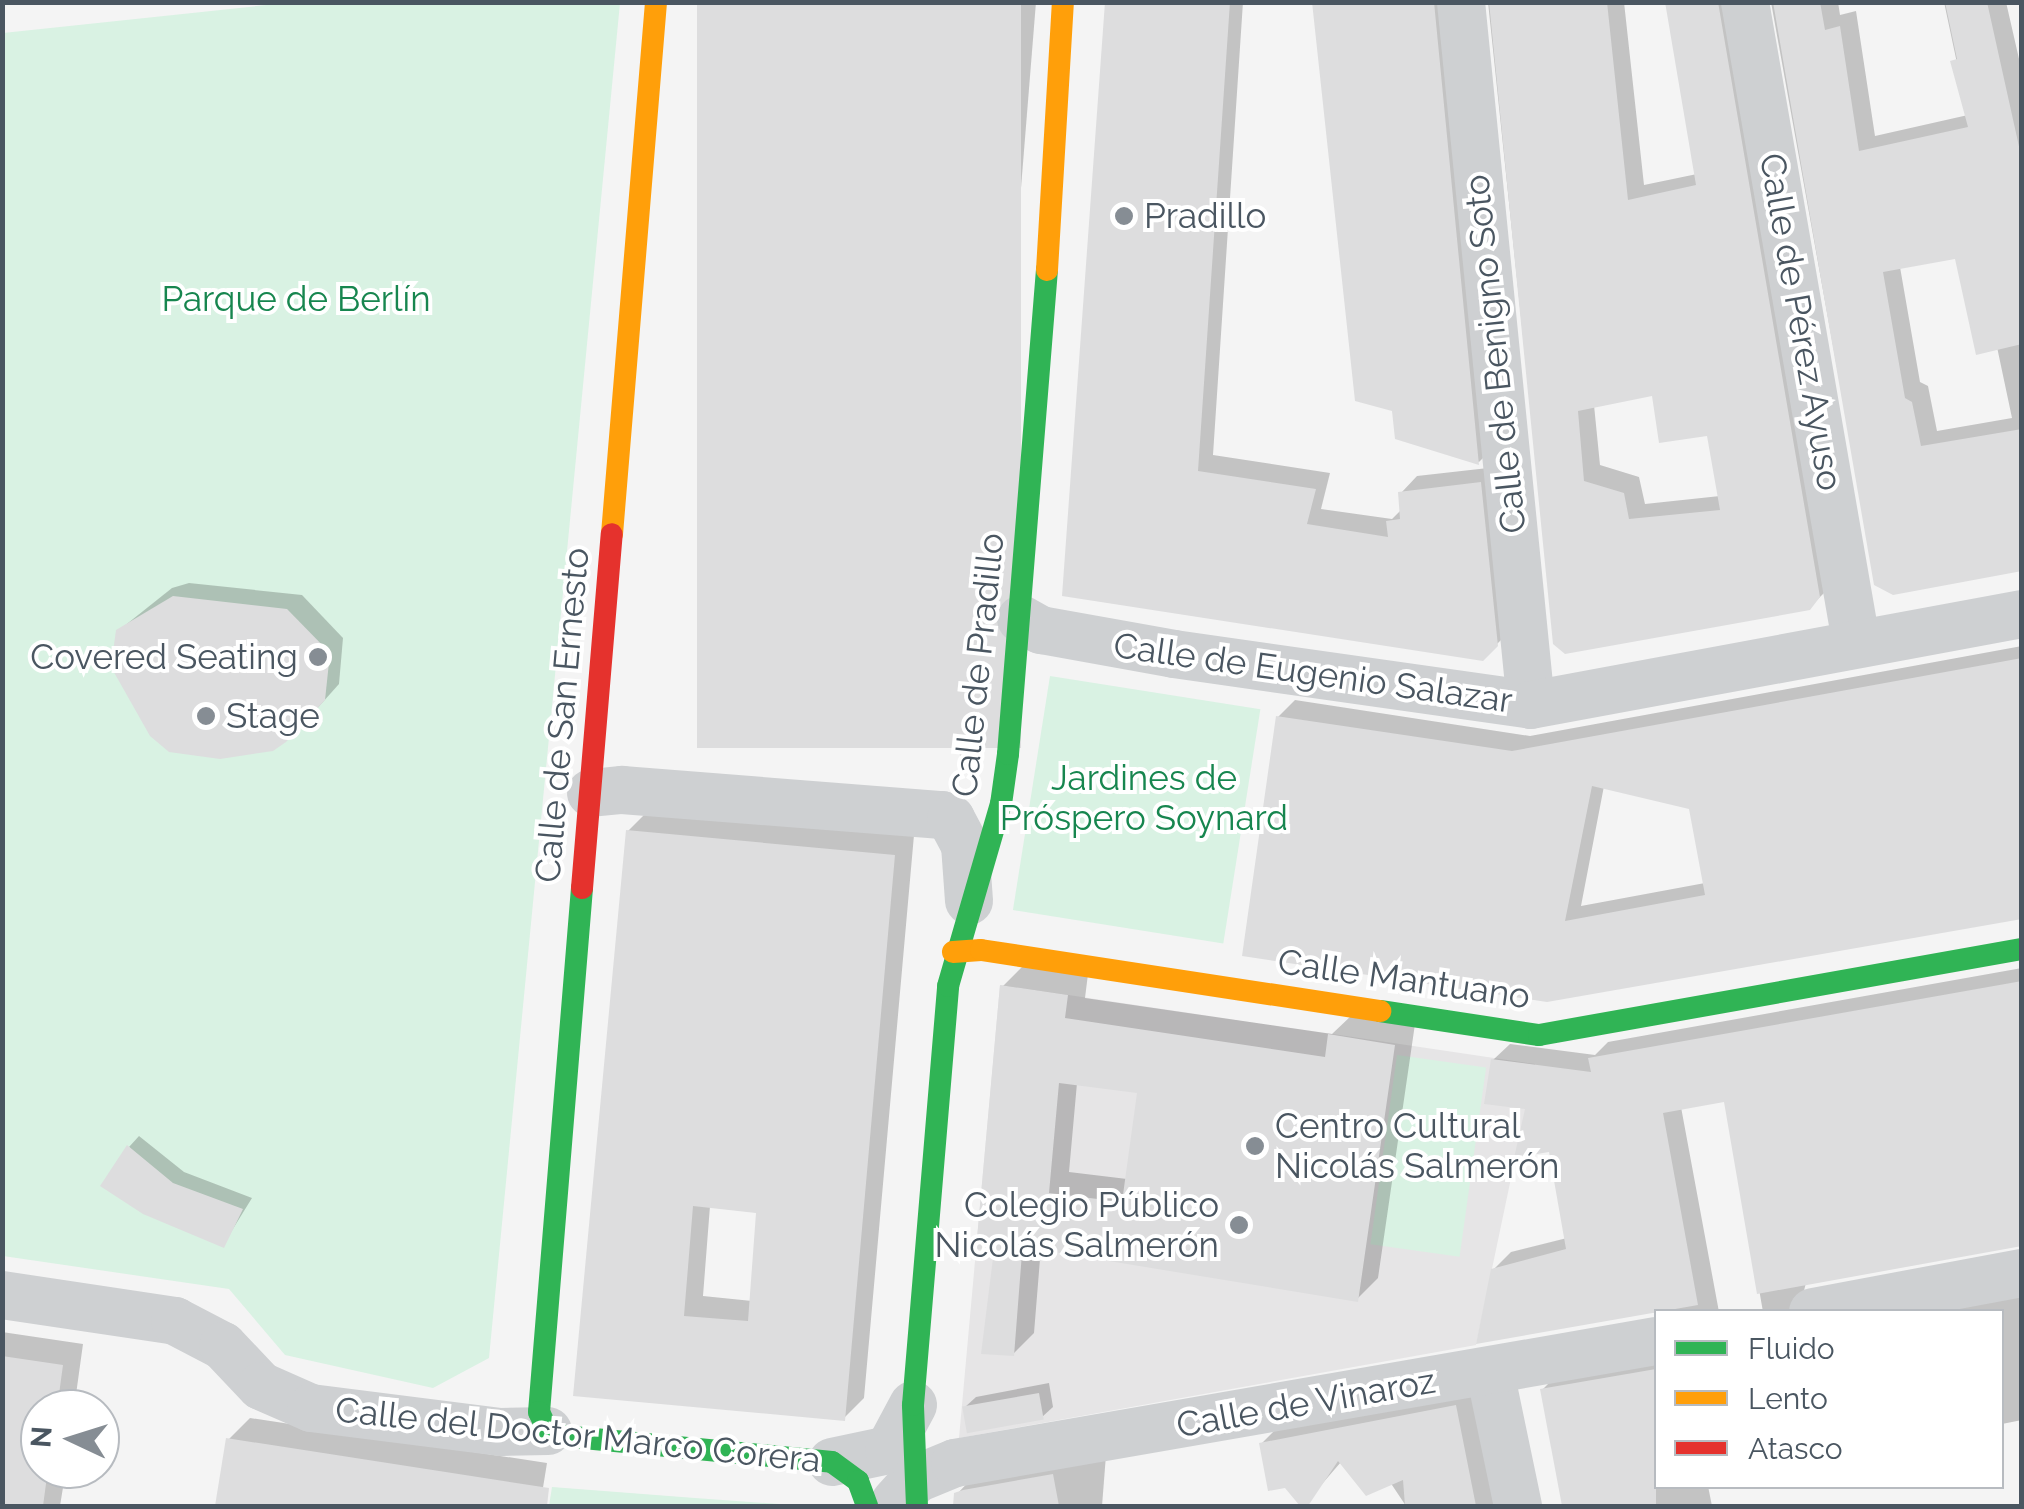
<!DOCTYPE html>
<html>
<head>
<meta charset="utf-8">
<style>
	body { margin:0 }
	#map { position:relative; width:2024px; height:1509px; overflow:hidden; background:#f4f4f4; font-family:Raleway,sans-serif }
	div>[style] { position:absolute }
	.education>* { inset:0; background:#e6e5e6 }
	.green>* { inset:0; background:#d9f2e3; transform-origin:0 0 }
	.shadow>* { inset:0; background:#0003 }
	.building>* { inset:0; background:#ddddde; transform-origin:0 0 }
	.street>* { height:48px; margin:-24px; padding:0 24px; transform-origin:24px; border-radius:24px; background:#ced0d2 }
	.fast>* { height:22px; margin:-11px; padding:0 11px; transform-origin:11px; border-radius:11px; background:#30b455 }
	.slow>* { height:22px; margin:-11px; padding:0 11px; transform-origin:11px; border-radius:11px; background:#ff9f0a }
	.jam>* { height:22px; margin:-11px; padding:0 11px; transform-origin:11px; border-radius:11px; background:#e5322d }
	.dots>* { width:28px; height:28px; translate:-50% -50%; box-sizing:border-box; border:5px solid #fff; border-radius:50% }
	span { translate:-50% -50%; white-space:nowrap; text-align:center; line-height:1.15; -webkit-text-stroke:8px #fff; paint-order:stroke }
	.poi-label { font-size:35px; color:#4a5661 }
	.left { translate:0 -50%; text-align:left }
	.right { translate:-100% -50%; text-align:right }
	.park-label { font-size:35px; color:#17864f }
	.street-label { font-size:35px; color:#4a5661 }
	.frame { position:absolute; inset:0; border:5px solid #4a5661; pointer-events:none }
	.legend { position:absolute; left:1654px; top:1309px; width:350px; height:180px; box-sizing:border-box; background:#fff; border:2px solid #b7bbc0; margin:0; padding:12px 18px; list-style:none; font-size:30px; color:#4a5661 }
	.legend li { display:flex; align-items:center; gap:20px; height:50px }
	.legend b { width:50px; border:2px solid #b7bbc0 }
	.north { position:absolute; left:20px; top:1389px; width:100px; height:100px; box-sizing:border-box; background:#fff; border:2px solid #b7bbc0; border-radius:50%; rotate:274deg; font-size:28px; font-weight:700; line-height:40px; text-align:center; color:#4a5661 }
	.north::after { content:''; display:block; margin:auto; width:35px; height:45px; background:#868d94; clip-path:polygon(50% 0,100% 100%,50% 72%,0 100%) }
</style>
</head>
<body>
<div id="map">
	<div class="education">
		<div style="clip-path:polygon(1000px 985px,1535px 1064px,1476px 1345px,959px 1438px)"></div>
	</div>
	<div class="green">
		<div style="clip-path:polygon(295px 2px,620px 3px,489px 1358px,433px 1388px,285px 1355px,229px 1289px,3px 1256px,3px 33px)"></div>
		<div style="left:1050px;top:676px;width:213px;height:237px;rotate:9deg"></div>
		<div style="left:1397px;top:1055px;width:90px;height:191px;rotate:8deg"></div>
		<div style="clip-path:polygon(552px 1487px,695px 1498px,807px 1506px,549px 1506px)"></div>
	</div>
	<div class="shadow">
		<div style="clip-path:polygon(700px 2px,1036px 2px,976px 746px,962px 761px)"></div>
		<div style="clip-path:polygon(1108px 2px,1243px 2px,1213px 455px,1330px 473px,1321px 509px,1392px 519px,1402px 509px,1401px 493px,1417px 476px,1497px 467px,1513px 628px,1482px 659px,1065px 594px)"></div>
		<div style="clip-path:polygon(1366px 2px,1450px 2px,1495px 446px,1479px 462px,1397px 437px)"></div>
		<div style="clip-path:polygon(evenodd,1488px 2px,1624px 2px,1644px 185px,1697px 174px,1669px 2px,1736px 2px,1826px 591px,1809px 608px,1555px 642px,1488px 2px,1654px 394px,1709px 433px,1720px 496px,1645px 504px,1639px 477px,1600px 465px,1594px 405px,1654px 394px)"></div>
		<div style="clip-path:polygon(evenodd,1771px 2px,1838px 2px,1840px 15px,1856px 11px,1875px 136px,1968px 115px,1944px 2px,2006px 2px,2022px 72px,2022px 569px,1876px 584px,1771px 2px,1957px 256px,1997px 347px,2012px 418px,1937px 431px,1928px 386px,1920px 382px,1900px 267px,1957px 256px)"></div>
		<div style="clip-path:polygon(189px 583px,302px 595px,343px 638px,339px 684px,314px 712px,118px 631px,172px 588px)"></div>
		<div style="clip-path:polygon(evenodd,2022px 646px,2022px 916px,1547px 999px,1278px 717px,1295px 700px,1530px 736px,2022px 646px,1604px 786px,1692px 807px,1705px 883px,1581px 906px,1604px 786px)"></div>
		<div style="clip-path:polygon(evenodd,648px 811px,914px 835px,864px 1398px,844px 1418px,576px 1393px,628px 831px,648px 811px,710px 1206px,759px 1210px,752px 1301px,703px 1296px,710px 1206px)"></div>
		<div style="clip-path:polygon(evenodd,1024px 965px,1088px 974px,1085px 998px,1332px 1034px,1352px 1015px,1415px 1024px,1378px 1278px,1357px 1299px,1041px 1247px,1034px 1333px,1013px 1354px,997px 1248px,1003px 986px,1024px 965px,1077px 1083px,1140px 1091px,1127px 1179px,1069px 1172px,1077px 1083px)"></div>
		<div style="clip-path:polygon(2022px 968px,2022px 1245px,1806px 1283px,1802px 1298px,1808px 1312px,1763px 1312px,1726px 1099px,1681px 1107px,1719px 1312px,1656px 1313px,1493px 1270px,1511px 1252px,1567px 1238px,1551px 1149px,1493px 1060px,1510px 1044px,1595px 1055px,1608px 1042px)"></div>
		<div style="clip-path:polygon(139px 1136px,184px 1172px,252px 1198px,223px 1245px,129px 1147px)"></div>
		<div style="clip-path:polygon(2022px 1289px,2022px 1420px,2002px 1424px,2002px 1312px,1899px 1312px)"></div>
		<div style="clip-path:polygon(2px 1332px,83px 1344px,74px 1409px,40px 1409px,40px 1469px,66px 1469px,60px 1506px,2px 1506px)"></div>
		<div style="clip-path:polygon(1656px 1356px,1656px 1486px,1708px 1486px,1712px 1506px,1564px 1506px,1542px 1390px,1559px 1373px)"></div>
		<div style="clip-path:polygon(1049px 1383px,1053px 1407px,1042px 1417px,964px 1408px,976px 1397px)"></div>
		<div style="clip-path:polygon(1475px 1387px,1498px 1506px,1406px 1506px,1390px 1482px,1341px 1462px,1303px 1506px,1262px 1443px,1281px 1424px)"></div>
		<div style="clip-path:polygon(250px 1418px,547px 1463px,540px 1506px,218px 1506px,228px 1440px)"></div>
		<div style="clip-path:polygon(1106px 1455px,1102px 1506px,956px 1506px,957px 1494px,976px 1474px)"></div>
	</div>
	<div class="building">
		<div style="left:697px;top:2px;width:324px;height:746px"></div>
		<div style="clip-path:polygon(1105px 2px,1230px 2px,1198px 471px,1316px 489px,1307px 524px,1388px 537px,1386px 521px,1400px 519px,1398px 492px,1481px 482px,1498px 646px,1483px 661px,1062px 596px)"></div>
		<div style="clip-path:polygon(1312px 2px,1434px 2px,1479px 465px,1395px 439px,1392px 411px,1355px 401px)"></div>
		<div style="clip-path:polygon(evenodd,1489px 2px,1607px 2px,1628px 200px,1696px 185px,1665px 2px,1718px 2px,1820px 597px,1810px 610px,1565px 654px,1553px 644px,1489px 2px,1652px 396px,1659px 443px,1707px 436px,1720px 510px,1629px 519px,1624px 493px,1584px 481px,1578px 411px,1652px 396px)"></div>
		<div style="clip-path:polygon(1773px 2px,1820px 2px,1825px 30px,1840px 26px,1859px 151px,1968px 127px,1950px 61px,1957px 59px,1945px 2px,1987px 2px,2022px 160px,2022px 344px,1976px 355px,1955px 259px,1883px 272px,1905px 398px,1912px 402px,1921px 446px,2022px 429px,2022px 571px,1893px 595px,1874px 585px)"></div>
		<div style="clip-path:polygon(173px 596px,287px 609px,330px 653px,325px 700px,286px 742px,273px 751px,220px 759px,169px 752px,150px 736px,111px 667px,116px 630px)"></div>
		<div style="clip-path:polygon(evenodd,2022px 658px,2022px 919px,1547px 1002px,1242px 956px,1276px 716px,1512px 751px,2022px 658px,1592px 786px,1689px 809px,1705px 895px,1565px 921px,1592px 786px)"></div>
		<div style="clip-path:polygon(evenodd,626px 830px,895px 855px,845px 1421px,573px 1396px,626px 830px,693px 1206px,756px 1213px,748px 1321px,684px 1316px,693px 1206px)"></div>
		<div style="clip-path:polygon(2022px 981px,2022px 1246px,1757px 1294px,1724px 1102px,1663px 1113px,1698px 1305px,1476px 1344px,1491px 1269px,1566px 1249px,1549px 1152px,1514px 1158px,1525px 1109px,1484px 1104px,1491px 1059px,1591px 1072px,1588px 1058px)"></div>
		<div style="clip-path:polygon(evenodd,1000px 985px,1068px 995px,1065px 1018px,1325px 1057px,1328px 1034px,1395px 1045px,1358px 1302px,1042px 1250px,1022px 1253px,1014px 1356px,981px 1354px,994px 1250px,976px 1249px,1000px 985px,1059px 1083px,1137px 1093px,1122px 1202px,1049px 1193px,1059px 1083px)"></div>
		<div style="clip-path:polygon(127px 1145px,173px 1183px,243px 1209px,224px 1248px,143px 1214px,100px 1186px)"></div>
		<div style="clip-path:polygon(2px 1356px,63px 1365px,57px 1409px,40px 1409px,40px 1469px,48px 1469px,43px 1506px,2px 1506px)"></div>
		<div style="clip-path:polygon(1656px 1369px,1656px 1506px,1562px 1506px,1540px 1389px)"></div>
		<div style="left:1039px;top:1393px;width:27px;height:78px;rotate:80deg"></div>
		<div style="clip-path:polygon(1456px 1405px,1476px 1506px,1405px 1506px,1403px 1480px,1366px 1496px,1338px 1461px,1308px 1506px,1300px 1506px,1285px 1488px,1268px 1491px,1259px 1443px)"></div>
		<div style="clip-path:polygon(226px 1438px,549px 1488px,547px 1506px,215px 1506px)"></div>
		<div style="clip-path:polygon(1053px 1474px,1059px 1506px,953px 1506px,954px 1493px,963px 1490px)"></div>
	</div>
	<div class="street">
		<div style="left:1461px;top:2px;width:706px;rotate:84.31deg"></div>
		<div style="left:1745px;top:2px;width:649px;rotate:80.15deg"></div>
		<div style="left:1021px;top:619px;width:23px;rotate:29deg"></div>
		<div style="left:1041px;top:630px;width:135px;rotate:10.2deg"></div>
		<div style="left:1174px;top:654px;width:361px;rotate:8.1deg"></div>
		<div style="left:1531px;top:705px;width:499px;rotate:-10.5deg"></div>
		<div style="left:591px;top:793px;width:31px;rotate:-6deg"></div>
		<div style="left:622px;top:790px;width:321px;rotate:4.5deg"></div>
		<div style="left:942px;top:815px;width:10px;rotate:24deg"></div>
		<div style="left:951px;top:819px;width:30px;rotate:62deg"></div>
		<div style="left:965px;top:845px;width:56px;rotate:85.9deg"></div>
		<div style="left:2px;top:1295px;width:175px;rotate:8.5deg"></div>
		<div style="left:175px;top:1321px;width:54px;rotate:27.5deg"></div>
		<div style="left:223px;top:1346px;width:55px;rotate:46.5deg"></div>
		<div style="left:261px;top:1386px;width:55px;rotate:23.7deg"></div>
		<div style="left:311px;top:1408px;width:191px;rotate:7.2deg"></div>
		<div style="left:500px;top:1432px;width:48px;rotate:-1.2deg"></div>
		<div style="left:1813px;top:1312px;width:213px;rotate:-10.6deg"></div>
		<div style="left:1490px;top:1372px;width:137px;rotate:78.2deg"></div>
		<div style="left:832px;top:1462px;width:58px;rotate:-11.9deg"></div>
		<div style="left:889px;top:1450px;width:51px;rotate:-61.9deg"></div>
		<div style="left:895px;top:1502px;width:31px;rotate:-48deg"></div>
		<div style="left:916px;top:1479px;width:42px;rotate:-22.3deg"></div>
		<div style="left:955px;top:1463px;width:712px;rotate:-9.87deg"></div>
	</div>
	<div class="fast">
		<div style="left:582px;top:888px;width:526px;rotate:94.69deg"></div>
		<div style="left:539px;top:1412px;width:21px;rotate:65deg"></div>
		<div style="left:548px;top:1431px;width:16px;rotate:18deg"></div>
		<div style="left:563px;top:1436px;width:270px;rotate:5.5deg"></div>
		<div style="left:832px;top:1462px;width:32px;rotate:36deg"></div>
		<div style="left:858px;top:1481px;width:27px;rotate:70deg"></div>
		<div style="left:1380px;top:1011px;width:161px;rotate:8.6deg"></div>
		<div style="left:1539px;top:1035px;width:491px;rotate:-10.1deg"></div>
		<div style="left:917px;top:1506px;width:101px;rotate:-92.3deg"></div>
		<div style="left:913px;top:1405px;width:420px;rotate:-85.2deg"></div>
		<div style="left:948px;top:986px;width:190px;rotate:-73.8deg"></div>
		<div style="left:1001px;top:804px;width:50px;rotate:-82deg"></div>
		<div style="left:1008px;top:754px;width:486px;rotate:-85.4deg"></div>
	</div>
	<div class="slow">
		<div style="left:1047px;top:270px;width:268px;rotate:-86.6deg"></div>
		<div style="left:612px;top:534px;width:534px;rotate:-85.27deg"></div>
		<div style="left:953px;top:952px;width:28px;rotate:-4deg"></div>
		<div style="left:981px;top:950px;width:404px;rotate:8.7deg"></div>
	</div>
	<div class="jam">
		<div style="left:582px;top:888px;width:355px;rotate:-85.2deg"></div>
	</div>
	<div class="dots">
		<div style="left:1124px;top:216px;background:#868d94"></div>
		<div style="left:318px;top:657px;background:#868d94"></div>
		<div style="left:206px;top:716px;background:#868d94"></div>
		<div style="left:1255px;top:1146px;background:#868d94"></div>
		<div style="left:1239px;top:1225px;background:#868d94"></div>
	</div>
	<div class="poi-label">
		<span class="left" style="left:1144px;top:216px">Pradillo</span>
		<span class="right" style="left:298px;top:657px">Covered Seating</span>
		<span class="left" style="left:226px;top:716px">Stage</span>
		<span class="left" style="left:1275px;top:1146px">Centro Cultural<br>Nicolás Salmerón</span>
		<span class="right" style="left:1219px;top:1225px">Colegio Público<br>Nicolás Salmerón</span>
	</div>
	<div class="park-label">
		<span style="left:296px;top:299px">Parque de Berlín</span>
		<span style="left:1144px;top:798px">Jardines de<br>Próspero Soynard</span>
	</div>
	<div class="street-label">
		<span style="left:1801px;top:322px;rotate:80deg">Calle de Pérez Ayuso</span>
		<span style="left:1495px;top:354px;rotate:-96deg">Calle de Benigno Soto</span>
		<span style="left:978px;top:665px;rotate:-84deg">Calle de Pradillo</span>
		<span style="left:1313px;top:673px;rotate:8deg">Calle de Eugenio Salazar</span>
		<span style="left:562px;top:715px;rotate:-85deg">Calle de San Ernesto</span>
		<span style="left:1404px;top:979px;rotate:8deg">Calle Mantuano</span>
		<span style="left:1306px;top:1403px;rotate:-10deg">Calle de Vinaroz</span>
		<span style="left:578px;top:1435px;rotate:6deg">Calle del Doctor Marco Corera</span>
	</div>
	<div class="frame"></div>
	<ul class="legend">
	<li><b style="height:12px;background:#30b455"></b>Fluido</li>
	<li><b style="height:12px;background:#ff9f0a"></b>Lento</li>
	<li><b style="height:12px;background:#e5322d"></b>Atasco</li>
	</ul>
	<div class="north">N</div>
</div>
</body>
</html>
